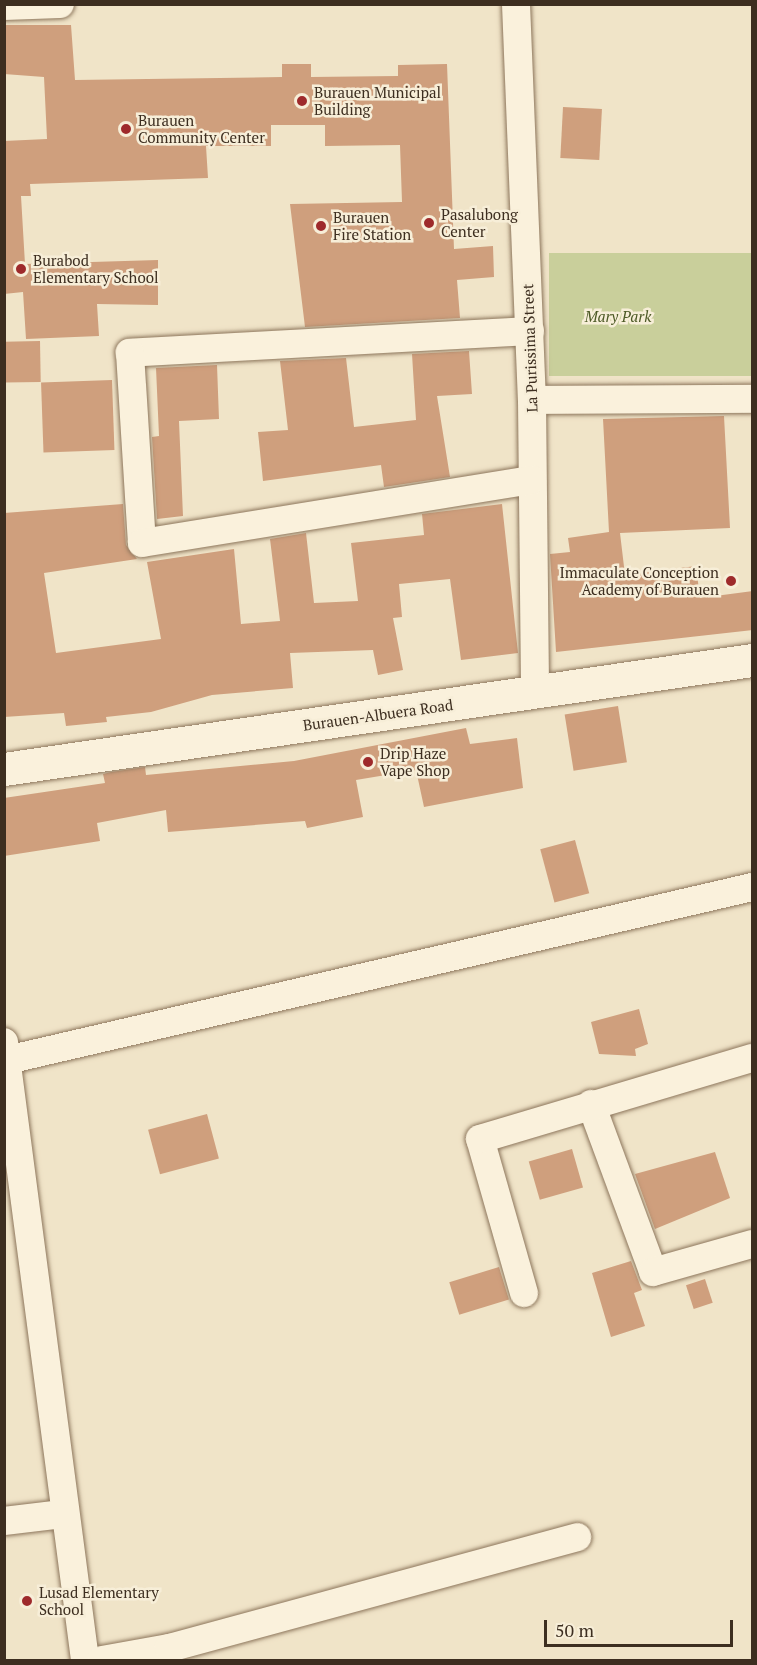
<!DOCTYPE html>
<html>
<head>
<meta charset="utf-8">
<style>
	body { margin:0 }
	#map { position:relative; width:757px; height:1665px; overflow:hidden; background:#f0e4c8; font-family:"PT Serif",serif }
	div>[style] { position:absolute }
	.green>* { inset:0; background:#c9cf9b; transform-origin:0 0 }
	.building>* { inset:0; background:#cf9f7d; transform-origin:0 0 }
	.roads { filter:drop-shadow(0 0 2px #8d765c) drop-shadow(0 0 2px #8d765c) }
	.minor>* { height:28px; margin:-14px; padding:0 14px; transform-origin:14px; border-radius:14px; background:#faf1dc }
	.tertiary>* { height:33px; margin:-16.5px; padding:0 16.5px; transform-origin:16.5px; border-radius:16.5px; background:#faf1dc }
	.dots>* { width:16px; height:16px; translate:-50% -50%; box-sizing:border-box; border:3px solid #f7eed8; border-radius:50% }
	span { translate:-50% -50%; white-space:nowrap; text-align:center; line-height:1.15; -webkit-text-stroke:5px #f7eed8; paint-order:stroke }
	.poi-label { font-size:15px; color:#3d2e20 }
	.left { translate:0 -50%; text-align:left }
	.right { translate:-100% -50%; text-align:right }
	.park-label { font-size:15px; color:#4d5a26; font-style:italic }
	.street-label { font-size:15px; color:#3d2e20 }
	.frame { position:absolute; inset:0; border:6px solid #3d2e20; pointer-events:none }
	.scale { position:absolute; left:544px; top:1620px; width:189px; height:27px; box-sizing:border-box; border:3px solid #3d2e20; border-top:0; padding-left:8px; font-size:18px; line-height:21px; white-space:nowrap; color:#3d2e20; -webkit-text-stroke:4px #f7eed8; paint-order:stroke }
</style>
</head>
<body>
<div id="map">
	<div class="green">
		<div style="left:752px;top:253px;width:123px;height:203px;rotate:90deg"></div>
	</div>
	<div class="building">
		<div style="clip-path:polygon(4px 25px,71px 25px,75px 80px,282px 77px,282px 64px,311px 64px,311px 77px,398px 76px,398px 65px,447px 64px,454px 249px,493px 246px,494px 277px,457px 280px,460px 318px,305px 327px,290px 204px,402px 202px,400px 145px,325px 146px,325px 125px,271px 125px,271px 146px,206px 146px,208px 178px,30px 184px,31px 196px,21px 196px,25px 264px,158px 260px,158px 305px,97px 304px,99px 336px,26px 339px,23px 292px,4px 294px,4px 141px,47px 139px,44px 77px,4px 74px)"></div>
		<div style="left:563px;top:107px;width:39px;height:51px;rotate:3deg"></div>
		<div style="left:40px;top:341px;width:41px;height:36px;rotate:89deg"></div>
		<div style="clip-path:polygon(469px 351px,472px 394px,437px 396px,450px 477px,384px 487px,381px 465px,263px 481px,258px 432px,288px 430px,280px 361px,346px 358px,354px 427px,416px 420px,412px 354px)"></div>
		<div style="clip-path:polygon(217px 365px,219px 419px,179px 421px,183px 516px,157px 519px,152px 437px,159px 436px,156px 368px)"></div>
		<div style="left:112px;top:380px;width:70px;height:71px;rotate:88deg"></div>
		<div style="clip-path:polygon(724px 416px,730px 528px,620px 533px,625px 575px,696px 566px,700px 598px,753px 591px,753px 630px,556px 652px,550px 554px,570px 552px,568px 538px,609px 532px,603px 419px)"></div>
		<div style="clip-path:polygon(123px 504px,126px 545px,137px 559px,44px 573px,56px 653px,161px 639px,147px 562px,234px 549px,241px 624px,280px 621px,270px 539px,306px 533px,314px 603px,358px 601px,351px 543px,424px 535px,422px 514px,502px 504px,518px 653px,461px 660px,450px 579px,399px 584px,402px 617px,393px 618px,403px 670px,378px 675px,373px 650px,290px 653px,293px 688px,212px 695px,151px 712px,106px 717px,107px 722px,66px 726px,64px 713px,4px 717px,4px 513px)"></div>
		<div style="left:618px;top:706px;width:57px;height:54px;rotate:81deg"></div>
		<div style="clip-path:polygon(466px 728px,470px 744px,517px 738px,523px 788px,424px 807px,416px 770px,356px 780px,363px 817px,307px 828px,305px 821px,168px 832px,166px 810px,97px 823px,100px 841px,4px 856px,4px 798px,105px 783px,103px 774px,111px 772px,145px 767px,146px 775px,294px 761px)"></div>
		<div style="left:575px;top:840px;width:55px;height:36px;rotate:75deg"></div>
		<div style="clip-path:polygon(639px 1009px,648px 1044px,635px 1049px,636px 1056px,599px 1054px,591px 1022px)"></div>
		<div style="left:207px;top:1114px;width:46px;height:61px;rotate:75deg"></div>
		<div style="left:572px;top:1149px;width:40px;height:45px;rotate:74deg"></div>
		<div style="clip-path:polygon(715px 1152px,730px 1198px,655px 1229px,635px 1174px)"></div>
		<div style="clip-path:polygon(631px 1261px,642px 1290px,634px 1293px,645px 1326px,611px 1337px,592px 1273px)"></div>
		<div style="left:499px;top:1267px;width:34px;height:52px;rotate:73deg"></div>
		<div style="left:705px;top:1279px;width:25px;height:20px;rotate:72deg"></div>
	</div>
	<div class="roads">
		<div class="minor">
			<div style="left:516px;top:4px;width:396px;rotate:87.7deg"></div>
			<div style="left:532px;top:400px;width:292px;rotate:89.4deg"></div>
			<div style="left:4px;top:6px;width:56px;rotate:-2deg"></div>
			<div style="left:530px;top:331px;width:401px;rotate:176.9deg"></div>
			<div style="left:130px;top:353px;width:190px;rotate:86.4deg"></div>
			<div style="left:142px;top:543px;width:395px;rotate:-9.2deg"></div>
			<div style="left:532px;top:400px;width:220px;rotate:-0.3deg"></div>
			<div style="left:4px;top:1042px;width:623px;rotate:82.53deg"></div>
			<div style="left:7px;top:1060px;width:765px;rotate:-13.07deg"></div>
			<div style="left:591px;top:1104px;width:179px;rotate:69.7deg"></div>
			<div style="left:653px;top:1272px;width:103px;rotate:-15.8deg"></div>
			<div style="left:524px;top:1293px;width:160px;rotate:-105.9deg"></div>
			<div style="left:480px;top:1139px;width:284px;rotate:-16.6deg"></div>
			<div style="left:4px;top:1521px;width:59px;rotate:-6.8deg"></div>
			<div style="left:102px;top:1660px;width:68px;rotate:-10.2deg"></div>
			<div style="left:169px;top:1648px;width:423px;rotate:-15.2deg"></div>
		</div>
		<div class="tertiary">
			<div style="left:4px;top:769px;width:756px;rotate:-8.29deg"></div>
		</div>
	</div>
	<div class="dots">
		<div style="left:302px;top:101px;background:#9e2a2b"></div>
		<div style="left:126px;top:129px;background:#9e2a2b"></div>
		<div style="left:429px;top:223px;background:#9e2a2b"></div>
		<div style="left:321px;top:226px;background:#9e2a2b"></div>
		<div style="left:21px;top:269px;background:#9e2a2b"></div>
		<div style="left:731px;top:581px;background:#9e2a2b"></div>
		<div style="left:368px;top:762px;background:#9e2a2b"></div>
		<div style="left:27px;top:1601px;background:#9e2a2b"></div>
	</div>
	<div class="poi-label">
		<span class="left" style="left:314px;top:101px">Burauen Municipal<br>Building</span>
		<span class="left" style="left:138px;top:129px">Burauen<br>Community Center</span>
		<span class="left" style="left:441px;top:223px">Pasalubong<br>Center</span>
		<span class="left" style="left:333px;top:226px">Burauen<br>Fire Station</span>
		<span class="left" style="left:33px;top:269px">Burabod<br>Elementary School</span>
		<span class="right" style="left:719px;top:581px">Immaculate Conception<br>Academy of Burauen</span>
		<span class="left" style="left:380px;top:762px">Drip Haze<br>Vape Shop</span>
		<span class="left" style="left:39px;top:1601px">Lusad Elementary<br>School</span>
	</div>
	<div class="park-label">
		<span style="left:618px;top:317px">Mary Park</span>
	</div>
	<div class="street-label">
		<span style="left:530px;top:348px;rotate:-92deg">La Purissima Street</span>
		<span style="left:378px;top:715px;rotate:-8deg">Burauen-Albuera Road</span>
	</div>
	<div class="frame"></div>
	<div class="scale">50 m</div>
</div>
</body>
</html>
